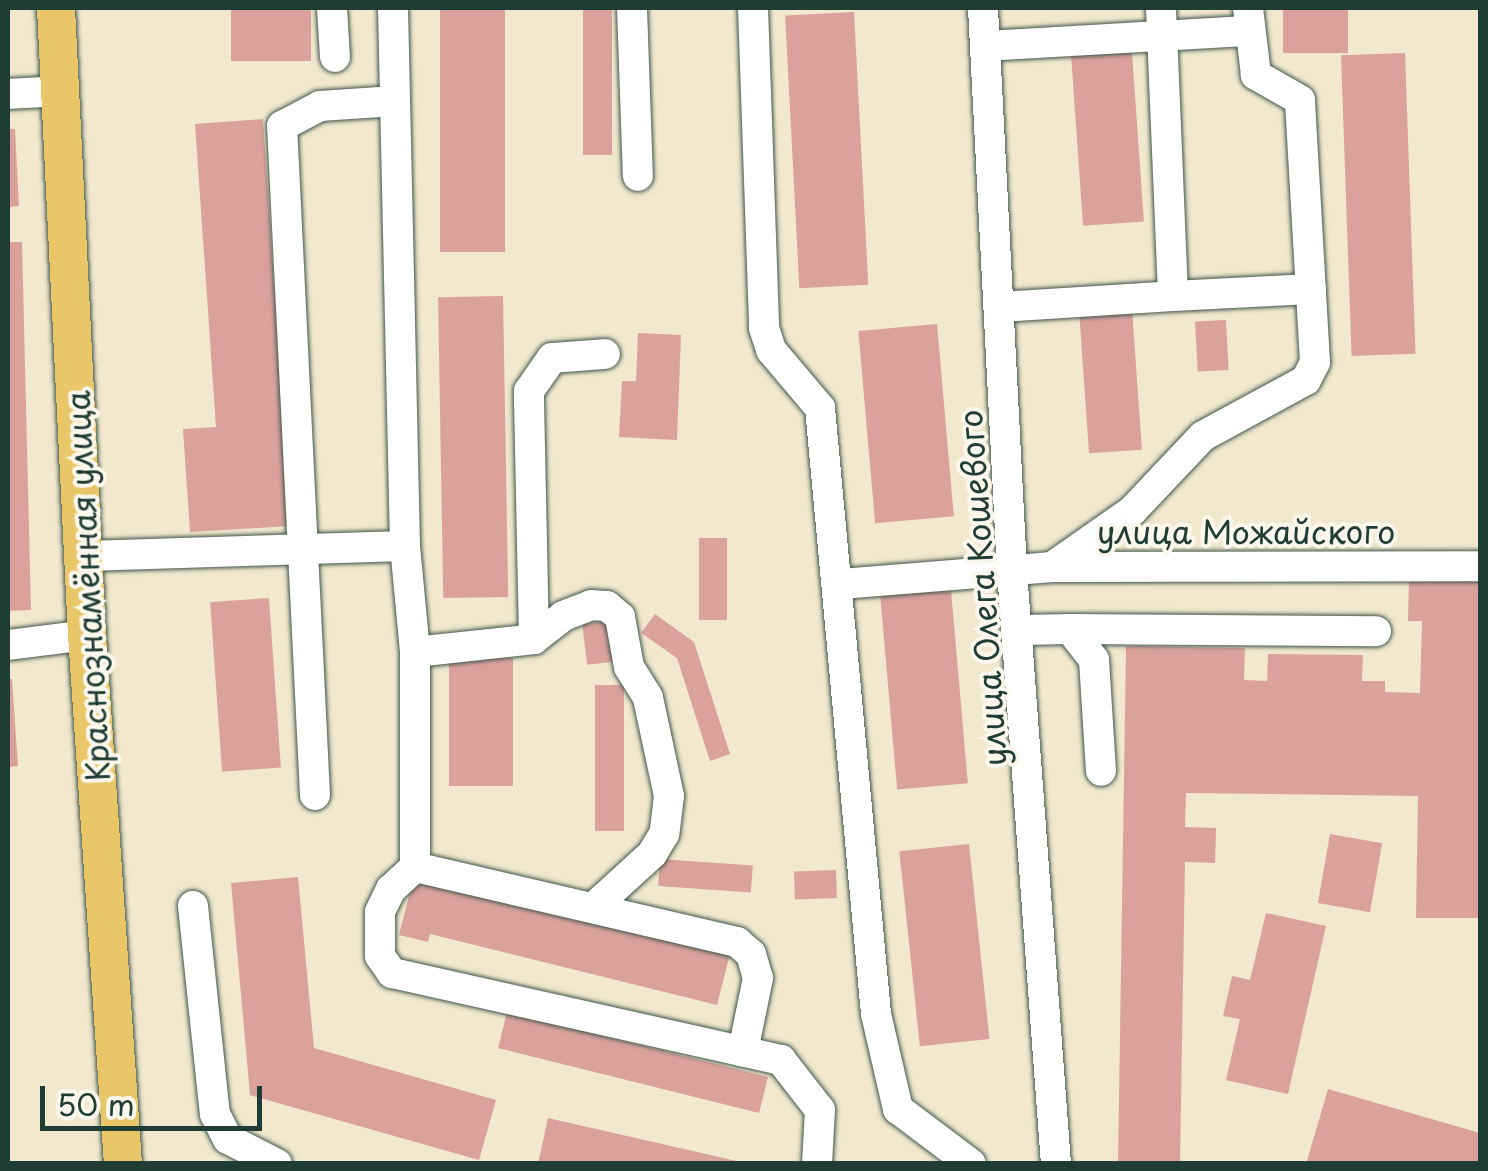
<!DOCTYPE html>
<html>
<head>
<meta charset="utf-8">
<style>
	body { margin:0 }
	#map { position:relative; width:1488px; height:1171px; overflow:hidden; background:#f1e8ce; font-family:"Playpen Sans",sans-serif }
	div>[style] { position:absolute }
	.building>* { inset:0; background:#dba29d; transform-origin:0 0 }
	.roads { filter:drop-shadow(0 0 2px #3e574b) drop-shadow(0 0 2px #3e574b) }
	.minor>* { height:30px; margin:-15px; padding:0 15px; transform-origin:15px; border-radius:15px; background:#fff }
	.major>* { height:38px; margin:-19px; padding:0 19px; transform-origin:19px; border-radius:19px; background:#e9c769 }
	span { translate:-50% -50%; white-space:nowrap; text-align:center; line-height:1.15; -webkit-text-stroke:8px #fbf7ec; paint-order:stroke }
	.street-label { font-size:32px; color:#1f3d34 }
	.frame { position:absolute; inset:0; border:10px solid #1f3d34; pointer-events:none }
	.scale { position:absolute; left:40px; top:1086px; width:222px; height:45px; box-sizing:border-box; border:5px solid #1f3d34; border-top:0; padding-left:12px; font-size:30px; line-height:35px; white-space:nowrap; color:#1f3d34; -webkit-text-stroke:8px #fbf7ec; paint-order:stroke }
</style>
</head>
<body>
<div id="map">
	<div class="building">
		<div style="left:231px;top:8px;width:80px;height:53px"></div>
		<div style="left:440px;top:8px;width:65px;height:244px"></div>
		<div style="left:583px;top:8px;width:29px;height:147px"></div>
		<div style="left:1283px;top:8px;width:65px;height:45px"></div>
		<div style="left:854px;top:12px;width:273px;height:69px;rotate:87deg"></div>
		<div style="left:1132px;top:52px;width:170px;height:61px;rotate:86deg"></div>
		<div style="left:1405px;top:53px;width:301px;height:64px;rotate:88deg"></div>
		<div style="clip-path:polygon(263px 119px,290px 526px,190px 532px,183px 429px,216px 427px,195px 124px)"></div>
		<div style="clip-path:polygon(8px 129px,15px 129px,19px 206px,8px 207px)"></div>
		<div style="clip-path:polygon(8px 242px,22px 242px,31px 610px,8px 611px)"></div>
		<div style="left:503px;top:296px;width:301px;height:65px;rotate:89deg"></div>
		<div style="left:1132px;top:308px;width:142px;height:53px;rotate:86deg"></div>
		<div style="left:1226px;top:320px;width:50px;height:31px;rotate:87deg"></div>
		<div style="left:937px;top:324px;width:193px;height:79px;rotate:85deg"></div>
		<div style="clip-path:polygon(638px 333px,681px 335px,677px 440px,619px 437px,622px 381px,636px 381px)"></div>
		<div style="left:699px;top:538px;width:28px;height:82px"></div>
		<div style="left:950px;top:579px;width:205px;height:71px;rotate:85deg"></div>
		<div style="clip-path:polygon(1409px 579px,1480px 581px,1480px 918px,1416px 918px,1418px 796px,1186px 793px,1185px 827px,1216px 828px,1215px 863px,1185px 862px,1180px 1164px,1118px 1164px,1126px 646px,1245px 648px,1244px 680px,1267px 681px,1268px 654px,1363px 655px,1362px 681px,1385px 681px,1385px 692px,1420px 693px,1422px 621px,1408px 621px)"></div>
		<div style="left:269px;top:598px;width:170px;height:59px;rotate:86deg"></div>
		<div style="clip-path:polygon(655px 614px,694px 642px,730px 754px,710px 761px,677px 658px,641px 633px)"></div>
		<div style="left:608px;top:621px;width:41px;height:26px;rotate:83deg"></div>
		<div style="left:449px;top:658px;width:64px;height:128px"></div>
		<div style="clip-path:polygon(8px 679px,12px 679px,18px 766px,8px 767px)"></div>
		<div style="left:624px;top:685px;width:146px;height:29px;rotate:90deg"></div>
		<div style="left:1330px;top:834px;width:53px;height:70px;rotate:10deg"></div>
		<div style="left:969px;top:844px;width:196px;height:70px;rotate:84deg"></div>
		<div style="left:660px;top:859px;width:93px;height:27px;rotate:4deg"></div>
		<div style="left:836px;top:870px;width:28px;height:42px;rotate:88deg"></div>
		<div style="clip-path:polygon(414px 876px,732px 946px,717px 1005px,430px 934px,428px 942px,399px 935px)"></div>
		<div style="clip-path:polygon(298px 877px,314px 1048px,496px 1100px,479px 1160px,250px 1095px,231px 883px)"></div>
		<div style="clip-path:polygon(1266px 913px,1326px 926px,1288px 1094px,1226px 1080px,1240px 1019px,1223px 1016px,1232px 976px,1250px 980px)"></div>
		<div style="left:507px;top:1012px;width:269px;height:37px;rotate:14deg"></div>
		<div style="clip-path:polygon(1328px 1089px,1480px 1133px,1480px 1164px,1306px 1164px)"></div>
		<div style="clip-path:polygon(548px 1118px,741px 1162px,741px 1164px,538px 1164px)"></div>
	</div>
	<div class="roads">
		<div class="minor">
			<div style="left:332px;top:8px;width:49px;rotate:86.5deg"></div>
			<div style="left:393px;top:8px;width:538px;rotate:88.72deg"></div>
			<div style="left:405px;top:546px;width:106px;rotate:84.6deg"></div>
			<div style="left:415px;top:652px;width:215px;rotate:90deg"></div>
			<div style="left:415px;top:867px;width:33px;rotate:137deg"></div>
			<div style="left:391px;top:889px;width:25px;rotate:116deg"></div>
			<div style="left:380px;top:912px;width:44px;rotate:90deg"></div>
			<div style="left:380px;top:956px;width:21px;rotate:55deg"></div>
			<div style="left:392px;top:973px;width:399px;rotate:12.6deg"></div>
			<div style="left:781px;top:1060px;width:63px;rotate:52deg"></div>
			<div style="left:820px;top:1110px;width:54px;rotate:93.2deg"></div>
			<div style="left:632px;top:8px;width:168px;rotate:88deg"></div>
			<div style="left:753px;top:8px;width:320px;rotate:88deg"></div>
			<div style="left:764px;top:328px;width:23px;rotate:72deg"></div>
			<div style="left:771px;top:350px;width:76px;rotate:49.8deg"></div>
			<div style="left:820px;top:408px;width:609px;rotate:84.72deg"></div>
			<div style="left:876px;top:1014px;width:98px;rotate:77deg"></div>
			<div style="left:898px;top:1109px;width:91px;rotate:37deg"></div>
			<div style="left:983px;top:8px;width:564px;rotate:87.05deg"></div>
			<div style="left:1012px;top:571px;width:595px;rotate:85.76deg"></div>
			<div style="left:1161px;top:8px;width:288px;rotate:87.6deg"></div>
			<div style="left:1173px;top:296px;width:138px;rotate:-2.9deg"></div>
			<div style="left:985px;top:46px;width:264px;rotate:-3.3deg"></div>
			<div style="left:8px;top:94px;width:53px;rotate:-3.2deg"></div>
			<div style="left:1000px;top:307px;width:173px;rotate:-3.6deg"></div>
			<div style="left:85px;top:556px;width:320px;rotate:-1.8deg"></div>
			<div style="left:1052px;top:567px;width:98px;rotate:-35deg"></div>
			<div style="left:1132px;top:511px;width:103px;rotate:-46.6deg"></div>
			<div style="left:1203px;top:436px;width:117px;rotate:-28.5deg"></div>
			<div style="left:1306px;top:380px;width:20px;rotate:-63deg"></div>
			<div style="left:1315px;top:362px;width:262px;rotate:-93.3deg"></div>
			<div style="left:1300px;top:100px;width:51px;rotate:-150.4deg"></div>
			<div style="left:1256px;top:75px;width:67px;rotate:-96.8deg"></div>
			<div style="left:841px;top:584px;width:212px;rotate:-4.6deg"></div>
			<div style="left:1052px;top:567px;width:428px;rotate:-0.1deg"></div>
			<div style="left:1070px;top:629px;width:306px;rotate:0.4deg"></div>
			<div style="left:1020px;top:630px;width:50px;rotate:-1.1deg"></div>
			<div style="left:1070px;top:629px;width:39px;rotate:52deg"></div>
			<div style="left:1094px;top:660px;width:111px;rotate:86.4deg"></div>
			<div style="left:534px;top:639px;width:248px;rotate:-91.2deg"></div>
			<div style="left:529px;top:391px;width:40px;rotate:-55.1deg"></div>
			<div style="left:552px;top:358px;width:53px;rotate:-4.3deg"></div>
			<div style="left:8px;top:645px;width:80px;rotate:-7.2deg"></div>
			<div style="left:415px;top:652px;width:120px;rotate:-6.2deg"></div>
			<div style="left:534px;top:639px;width:37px;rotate:-38deg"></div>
			<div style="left:563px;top:616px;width:30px;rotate:-21deg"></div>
			<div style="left:591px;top:605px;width:16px;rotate:4deg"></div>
			<div style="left:607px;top:606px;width:17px;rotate:40deg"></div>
			<div style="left:620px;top:617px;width:51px;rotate:79.8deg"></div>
			<div style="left:629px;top:667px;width:36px;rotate:58deg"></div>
			<div style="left:648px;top:698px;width:100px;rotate:77.9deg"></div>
			<div style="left:669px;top:796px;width:38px;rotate:97deg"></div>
			<div style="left:664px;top:834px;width:23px;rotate:121deg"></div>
			<div style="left:652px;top:854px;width:79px;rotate:137.6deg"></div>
			<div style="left:315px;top:795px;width:670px;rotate:-92.82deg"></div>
			<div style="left:282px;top:126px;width:43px;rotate:-27.8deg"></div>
			<div style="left:320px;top:106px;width:75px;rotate:-3.8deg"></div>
			<div style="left:415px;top:867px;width:331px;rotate:13.1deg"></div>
			<div style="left:737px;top:942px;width:18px;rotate:41deg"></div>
			<div style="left:751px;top:954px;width:25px;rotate:74deg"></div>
			<div style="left:758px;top:978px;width:75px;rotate:101.6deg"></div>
			<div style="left:193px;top:906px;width:209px;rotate:84deg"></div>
			<div style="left:215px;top:1114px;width:28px;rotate:63deg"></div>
			<div style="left:228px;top:1139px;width:55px;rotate:27deg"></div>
		</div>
		<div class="major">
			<div style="left:56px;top:8px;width:628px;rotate:87.17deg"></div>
			<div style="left:87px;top:635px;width:530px;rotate:86.11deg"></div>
		</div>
	</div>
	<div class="street-label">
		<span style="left:1246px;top:531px">улица Можайского</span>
		<span style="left:87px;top:586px;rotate:-93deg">Краснознамённая улица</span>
		<span style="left:982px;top:588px;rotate:-94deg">улица Олега Кошевого</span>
	</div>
	<div class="frame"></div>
	<div class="scale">50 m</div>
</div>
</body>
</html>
